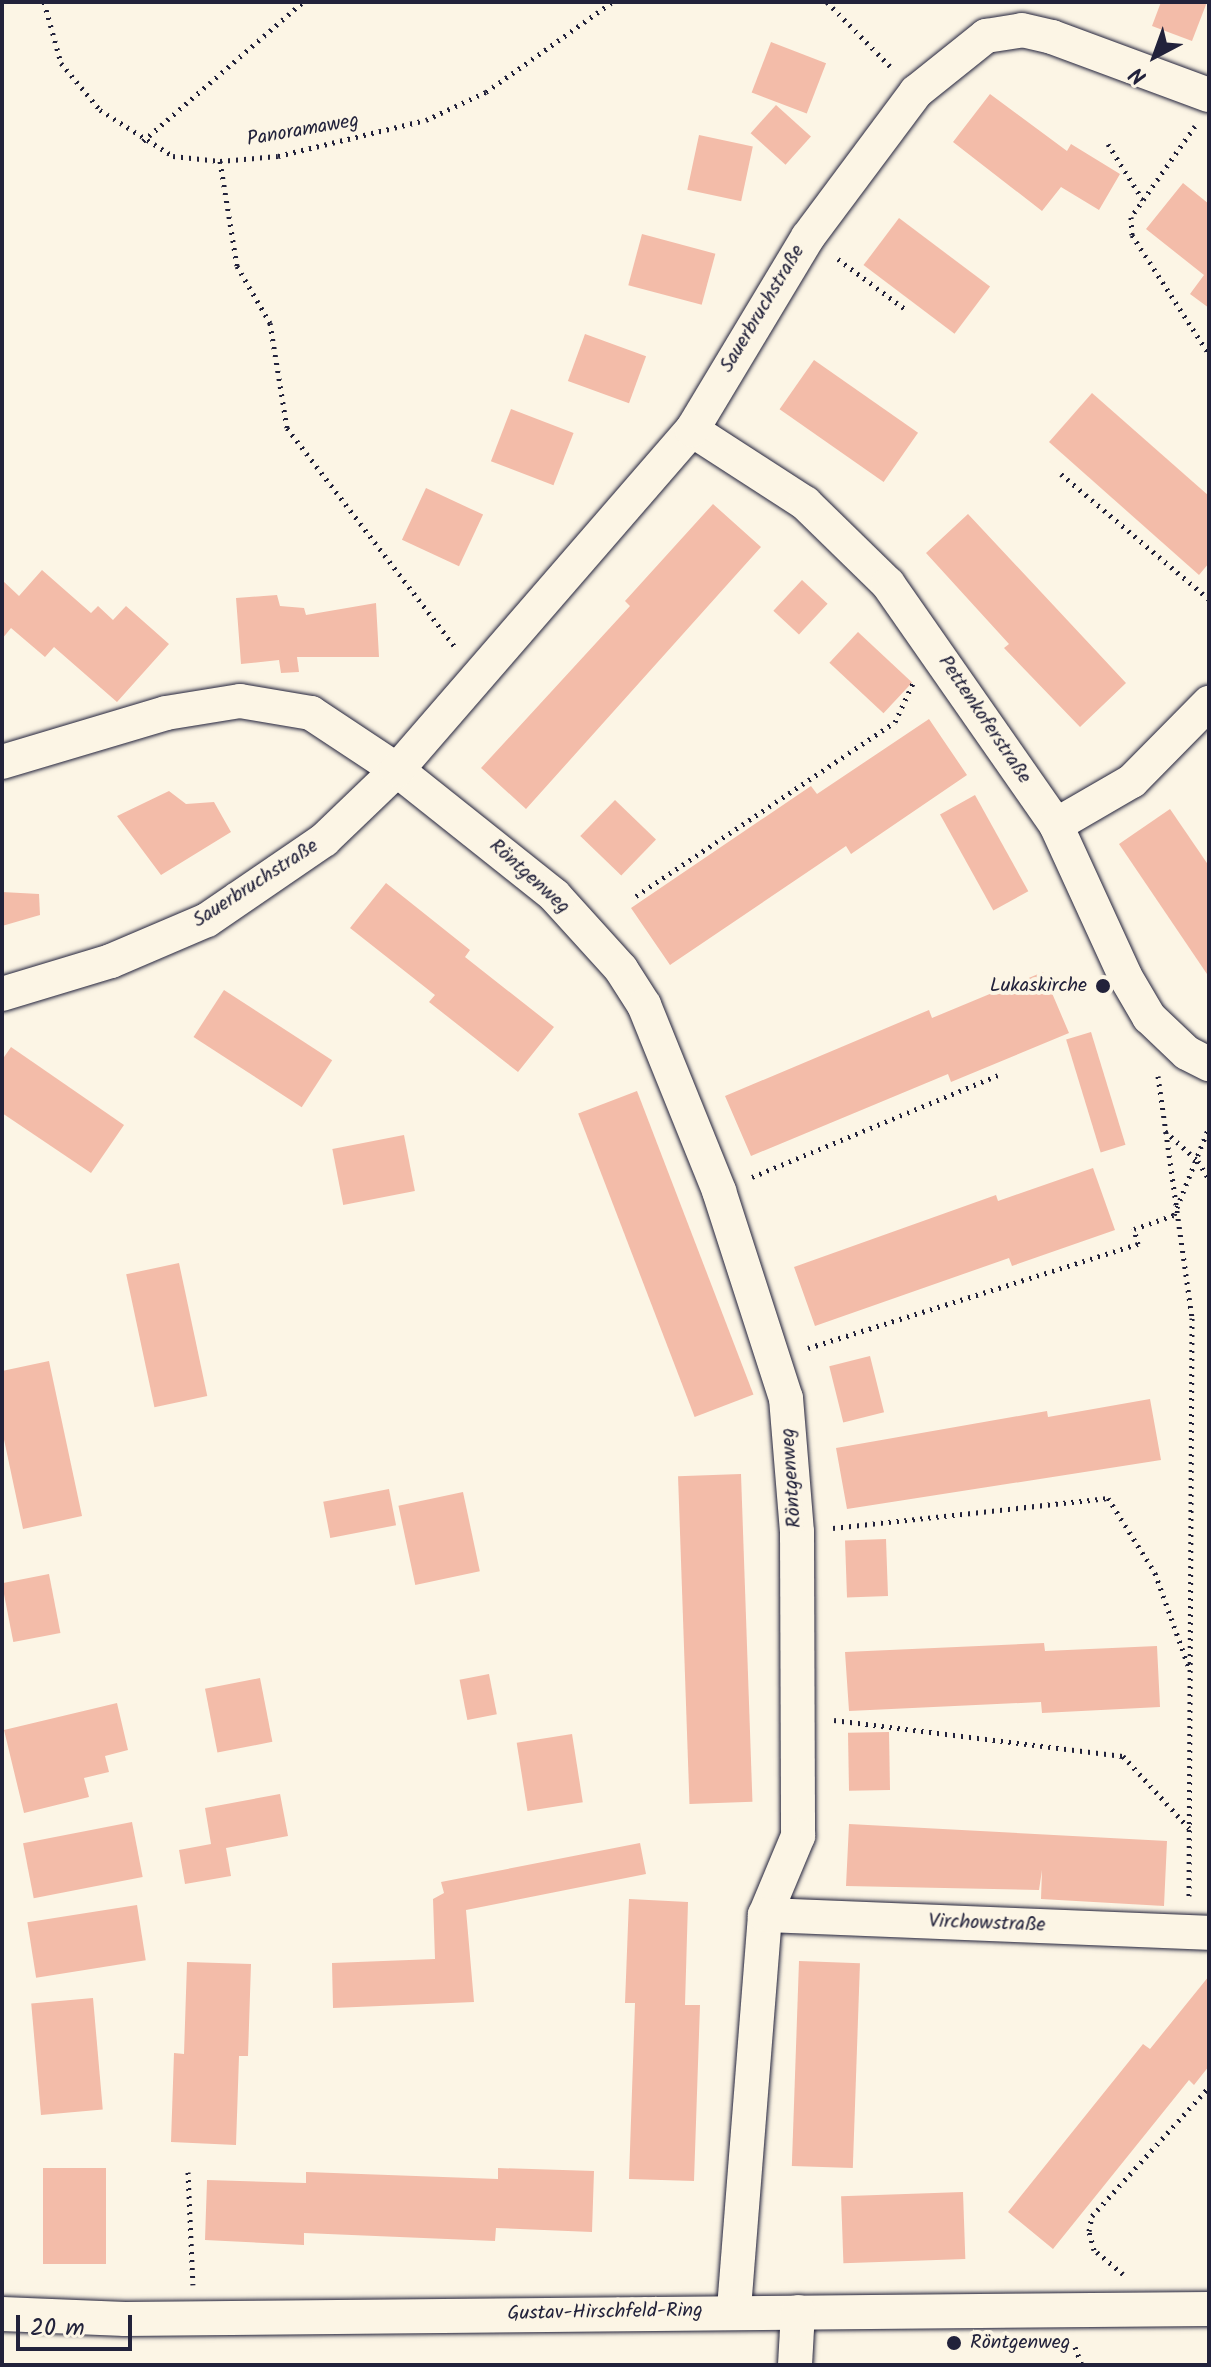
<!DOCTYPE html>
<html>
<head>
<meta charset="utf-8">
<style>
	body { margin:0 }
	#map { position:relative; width:1211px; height:2367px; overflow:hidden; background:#fcf5e5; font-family:Kalam,sans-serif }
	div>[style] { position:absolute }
	.building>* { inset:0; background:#f3bca9; transform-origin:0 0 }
	.path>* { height:5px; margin-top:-2.5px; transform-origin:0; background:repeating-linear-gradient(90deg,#22223b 0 2px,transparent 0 8px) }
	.roads { filter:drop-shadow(0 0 2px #22223b) drop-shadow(0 0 2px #22223b) }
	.minor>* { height:34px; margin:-17px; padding:0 17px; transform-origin:17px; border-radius:17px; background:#fcf5e5 }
	.dots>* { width:22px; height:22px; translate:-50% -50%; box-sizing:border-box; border:4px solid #fcf5e5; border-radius:50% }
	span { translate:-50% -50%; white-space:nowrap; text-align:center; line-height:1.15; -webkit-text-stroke:8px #fcf5e5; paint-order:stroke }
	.street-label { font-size:20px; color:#22223b }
	.poi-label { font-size:20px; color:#22223b }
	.right { translate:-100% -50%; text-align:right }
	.left { translate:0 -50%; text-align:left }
	.frame { position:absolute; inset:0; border:4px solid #22223b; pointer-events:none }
	.north { position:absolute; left:1115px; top:16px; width:80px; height:80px; -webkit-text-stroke:6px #fcf5e5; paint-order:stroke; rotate:221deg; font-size:22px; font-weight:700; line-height:32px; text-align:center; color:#22223b }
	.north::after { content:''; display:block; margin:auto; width:28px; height:36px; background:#22223b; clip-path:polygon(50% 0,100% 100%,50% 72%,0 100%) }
	.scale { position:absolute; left:16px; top:2315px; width:116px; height:36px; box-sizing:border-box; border:4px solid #22223b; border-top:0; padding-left:10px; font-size:24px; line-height:28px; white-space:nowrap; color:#22223b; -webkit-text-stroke:6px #fcf5e5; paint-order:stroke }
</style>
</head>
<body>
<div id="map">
	<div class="building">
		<div style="clip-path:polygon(1161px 2px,1207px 2px,1192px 41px,1152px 26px)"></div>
		<div style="left:771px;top:42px;width:59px;height:54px;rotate:21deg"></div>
		<div style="clip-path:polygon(990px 94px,1067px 151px,1071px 144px,1120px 174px,1099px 210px,1061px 187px,1042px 211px,953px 142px)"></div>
		<div style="left:776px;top:105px;width:47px;height:38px;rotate:42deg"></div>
		<div style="left:699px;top:135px;width:55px;height:56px;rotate:12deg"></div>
		<div style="clip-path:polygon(1183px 183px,1209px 204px,1209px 308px,1190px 294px,1204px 275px,1146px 229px)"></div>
		<div style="left:899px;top:218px;width:114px;height:59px;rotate:37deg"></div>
		<div style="left:642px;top:234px;width:76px;height:53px;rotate:15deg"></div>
		<div style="left:585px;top:334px;width:65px;height:50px;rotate:20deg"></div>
		<div style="left:814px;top:360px;width:127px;height:60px;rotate:35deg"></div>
		<div style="clip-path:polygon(1092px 393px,1209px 496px,1209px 563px,1199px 575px,1049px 442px)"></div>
		<div style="left:511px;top:409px;width:67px;height:56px;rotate:21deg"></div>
		<div style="left:426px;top:488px;width:63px;height:57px;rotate:25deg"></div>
		<div style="clip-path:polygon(713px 504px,761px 547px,526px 809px,481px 768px,630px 606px,625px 601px)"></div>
		<div style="clip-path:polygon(968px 514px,1126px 683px,1080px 727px,1004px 648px,1009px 644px,926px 553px)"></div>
		<div style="clip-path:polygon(42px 570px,91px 613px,98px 606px,113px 620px,126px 606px,169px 644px,117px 702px,54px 647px,45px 657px,11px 628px,2px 639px,2px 580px,19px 596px)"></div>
		<div style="left:802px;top:580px;width:35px;height:42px;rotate:43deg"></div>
		<div style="clip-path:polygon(277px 595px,280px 606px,304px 608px,306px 615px,376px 603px,379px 657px,297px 657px,299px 672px,281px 673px,279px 660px,241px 664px,236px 598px)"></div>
		<div style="left:858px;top:632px;width:74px;height:42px;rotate:43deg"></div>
		<div style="clip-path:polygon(929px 719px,967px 775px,851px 854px,846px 846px,670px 965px,631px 908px,811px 786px,817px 794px)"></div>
		<div style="clip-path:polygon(169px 791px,186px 804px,214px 802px,231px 832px,161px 875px,117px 816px)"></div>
		<div style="left:975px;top:795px;width:110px;height:40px;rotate:61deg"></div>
		<div style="left:615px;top:800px;width:57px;height:50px;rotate:44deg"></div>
		<div style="clip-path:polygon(1170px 809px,1209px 866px,1209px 977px,1119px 844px)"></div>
		<div style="clip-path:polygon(386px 883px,470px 950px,465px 957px,554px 1027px,518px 1072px,429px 1002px,435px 995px,350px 928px)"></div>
		<div style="clip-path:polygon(2px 892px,39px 894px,40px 915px,2px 926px)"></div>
		<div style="clip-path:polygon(1043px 972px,1069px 1033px,951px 1082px,948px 1074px,751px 1156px,725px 1096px,929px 1010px,932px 1018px)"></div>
		<div style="left:224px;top:990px;width:129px;height:56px;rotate:33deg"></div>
		<div style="left:1091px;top:1032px;width:118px;height:26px;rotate:73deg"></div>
		<div style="clip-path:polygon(11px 1047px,124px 1125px,91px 1173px,2px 1113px,2px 1060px)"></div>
		<div style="left:637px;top:1091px;width:325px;height:63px;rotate:69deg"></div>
		<div style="left:404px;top:1135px;width:57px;height:73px;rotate:79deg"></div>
		<div style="clip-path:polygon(1093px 1168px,1115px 1230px,1012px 1266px,1009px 1258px,815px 1326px,794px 1267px,996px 1195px,998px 1201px)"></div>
		<div style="left:179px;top:1263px;width:136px;height:54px;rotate:78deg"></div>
		<div style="left:870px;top:1356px;width:58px;height:42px;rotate:76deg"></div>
		<div style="clip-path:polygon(49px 1361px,82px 1516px,23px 1529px,2px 1430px,2px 1371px)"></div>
		<div style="clip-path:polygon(1150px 1399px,1161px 1460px,847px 1509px,836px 1448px,1047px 1411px,1048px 1417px)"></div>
		<div style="left:741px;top:1474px;width:328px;height:63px;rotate:88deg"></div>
		<div style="left:389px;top:1489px;width:37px;height:67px;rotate:79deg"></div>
		<div style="left:463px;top:1492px;width:81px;height:66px;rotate:78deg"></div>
		<div style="left:886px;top:1539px;width:57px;height:41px;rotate:88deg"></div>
		<div style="left:49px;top:1574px;width:60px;height:48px;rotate:79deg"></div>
		<div style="clip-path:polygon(1044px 1643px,1045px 1651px,1157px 1646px,1160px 1707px,1042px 1713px,1041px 1702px,849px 1711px,845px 1652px)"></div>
		<div style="left:489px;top:1674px;width:41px;height:30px;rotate:79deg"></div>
		<div style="left:260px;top:1678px;width:65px;height:56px;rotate:79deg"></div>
		<div style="clip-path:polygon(117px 1703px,128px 1750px,105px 1756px,109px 1772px,84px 1778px,89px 1797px,24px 1813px,4px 1730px)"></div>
		<div style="left:889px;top:1732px;width:58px;height:41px;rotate:89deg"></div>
		<div style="left:572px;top:1734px;width:69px;height:56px;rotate:81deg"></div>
		<div style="clip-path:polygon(280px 1794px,288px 1836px,226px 1848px,231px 1876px,185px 1884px,179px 1850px,211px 1844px,205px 1808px)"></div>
		<div style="left:132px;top:1822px;width:56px;height:111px;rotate:79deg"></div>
		<div style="clip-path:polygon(849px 1824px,1167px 1841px,1164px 1906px,1041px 1899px,1042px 1870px,1039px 1890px,846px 1886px)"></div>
		<div style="clip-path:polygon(640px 1843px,646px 1874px,466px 1910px,474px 2002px,333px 2008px,332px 1963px,435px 1959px,433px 1899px,444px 1893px,441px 1882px)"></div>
		<div style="clip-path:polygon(629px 1899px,688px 1902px,685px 2005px,700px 2005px,694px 2181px,629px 2179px,635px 2003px,625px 2003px)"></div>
		<div style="left:137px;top:1905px;width:56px;height:111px;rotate:81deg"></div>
		<div style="left:799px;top:1961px;width:61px;height:205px;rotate:2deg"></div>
		<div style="clip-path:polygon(187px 1962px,251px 1964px,248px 2056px,239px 2056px,236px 2145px,171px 2142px,174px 2053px,184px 2054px)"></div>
		<div style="clip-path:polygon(1209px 1976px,1209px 2066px,1194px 2085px,1189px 2080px,1053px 2249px,1008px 2212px,1143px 2044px,1150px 2049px)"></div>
		<div style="left:93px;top:1998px;width:112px;height:62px;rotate:85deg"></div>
		<div style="left:43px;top:2168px;width:63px;height:96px"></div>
		<div style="clip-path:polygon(498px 2168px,594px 2171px,592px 2232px,496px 2228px,495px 2241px,304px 2233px,304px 2245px,205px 2240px,207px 2180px,306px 2183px,306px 2172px,498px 2179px)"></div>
		<div style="left:963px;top:2192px;width:67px;height:122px;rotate:88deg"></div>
	</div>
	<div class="path">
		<div style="left:44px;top:2px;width:63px;rotate:74.4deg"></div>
		<div style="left:61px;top:63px;width:61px;rotate:50.3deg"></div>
		<div style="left:100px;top:110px;width:86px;rotate:32.2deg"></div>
		<div style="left:173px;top:156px;width:47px;rotate:6.1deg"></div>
		<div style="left:220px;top:161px;width:58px;rotate:-4.9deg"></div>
		<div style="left:278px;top:156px;width:152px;rotate:-13.7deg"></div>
		<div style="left:426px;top:120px;width:66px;rotate:-25deg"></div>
		<div style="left:486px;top:92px;width:155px;rotate:-35.5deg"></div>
		<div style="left:827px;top:2px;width:90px;rotate:45.5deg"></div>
		<div style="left:1195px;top:126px;width:111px;rotate:125.1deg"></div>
		<div style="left:1131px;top:217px;width:18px;rotate:87deg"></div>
		<div style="left:1132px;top:235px;width:142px;rotate:57.1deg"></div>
		<div style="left:143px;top:141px;width:212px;rotate:-41deg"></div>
		<div style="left:1108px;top:144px;width:66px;rotate:58deg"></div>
		<div style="left:220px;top:161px;width:106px;rotate:80.8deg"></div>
		<div style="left:237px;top:266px;width:66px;rotate:59.9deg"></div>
		<div style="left:270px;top:323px;width:106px;rotate:80.8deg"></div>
		<div style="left:287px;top:428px;width:276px;rotate:52.5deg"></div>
		<div style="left:838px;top:259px;width:84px;rotate:36.7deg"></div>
		<div style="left:1061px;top:474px;width:194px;rotate:40.2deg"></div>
		<div style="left:636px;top:896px;width:312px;rotate:-33.9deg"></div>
		<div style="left:895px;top:722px;width:43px;rotate:-65.2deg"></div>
		<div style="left:1158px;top:1076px;width:244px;rotate:82deg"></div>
		<div style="left:1192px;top:1318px;width:578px;rotate:90.3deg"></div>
		<div style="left:1165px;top:1131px;width:45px;rotate:42.3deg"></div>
		<div style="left:1198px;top:1161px;width:21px;rotate:59deg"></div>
		<div style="left:752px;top:1177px;width:266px;rotate:-22.5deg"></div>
		<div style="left:808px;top:1348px;width:346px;rotate:-17.5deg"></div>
		<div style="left:1138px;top:1244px;width:16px;rotate:-105deg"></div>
		<div style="left:1134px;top:1229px;width:42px;rotate:-19.3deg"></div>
		<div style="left:1174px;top:1215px;width:95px;rotate:-68.3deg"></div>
		<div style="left:833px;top:1528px;width:277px;rotate:-6.2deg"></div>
		<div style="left:1108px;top:1498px;width:89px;rotate:57.9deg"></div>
		<div style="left:1155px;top:1573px;width:101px;rotate:70.3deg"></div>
		<div style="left:834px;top:1720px;width:291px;rotate:7.1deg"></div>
		<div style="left:1123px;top:1756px;width:98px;rotate:47.5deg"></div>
		<div style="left:188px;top:2172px;width:113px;rotate:87.5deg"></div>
		<div style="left:1123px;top:2274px;width:38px;rotate:-140deg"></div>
		<div style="left:1094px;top:2250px;width:20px;rotate:-105deg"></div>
		<div style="left:1089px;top:2231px;width:15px;rotate:-79deg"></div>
		<div style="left:1092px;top:2216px;width:174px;rotate:-47.8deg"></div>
		<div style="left:1075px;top:2347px;width:19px;rotate:69deg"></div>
	</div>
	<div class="roads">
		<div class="minor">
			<div style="left:692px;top:430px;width:135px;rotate:32.9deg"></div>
			<div style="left:805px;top:503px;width:116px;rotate:44.3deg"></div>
			<div style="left:888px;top:584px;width:294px;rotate:55.1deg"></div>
			<div style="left:1056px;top:825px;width:166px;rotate:65.4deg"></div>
			<div style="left:1125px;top:976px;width:48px;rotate:59.7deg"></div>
			<div style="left:1149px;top:1017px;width:52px;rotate:43.5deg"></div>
			<div style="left:1187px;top:1053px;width:25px;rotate:27deg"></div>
			<div style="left:2px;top:762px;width:171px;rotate:-16.6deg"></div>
			<div style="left:166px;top:713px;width:75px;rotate:-9.2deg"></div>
			<div style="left:240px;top:701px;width:72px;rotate:9.6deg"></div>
			<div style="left:311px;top:713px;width:103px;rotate:33.5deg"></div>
			<div style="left:397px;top:770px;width:201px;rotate:38.5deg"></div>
			<div style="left:554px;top:895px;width:100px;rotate:47.8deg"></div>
			<div style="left:621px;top:969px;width:43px;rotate:57.4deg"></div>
			<div style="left:644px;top:1005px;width:201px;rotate:68deg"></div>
			<div style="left:719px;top:1191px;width:218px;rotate:72.1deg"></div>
			<div style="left:786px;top:1398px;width:134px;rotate:85.3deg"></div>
			<div style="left:797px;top:1532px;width:304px;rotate:89.8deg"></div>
			<div style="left:798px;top:1836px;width:86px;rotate:112.7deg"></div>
			<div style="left:765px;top:1915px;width:398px;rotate:94.5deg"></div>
			<div style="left:1056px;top:825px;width:88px;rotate:-30.1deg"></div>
			<div style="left:1132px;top:781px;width:110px;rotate:-45.4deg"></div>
			<div style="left:2px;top:994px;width:114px;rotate:-16.8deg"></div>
			<div style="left:111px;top:961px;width:104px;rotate:-23.1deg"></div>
			<div style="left:207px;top:920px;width:142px;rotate:-34.4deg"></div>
			<div style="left:324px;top:840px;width:101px;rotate:-43.8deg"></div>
			<div style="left:397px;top:770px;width:450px;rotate:-49.1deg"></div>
			<div style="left:692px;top:430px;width:225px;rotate:-59deg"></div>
			<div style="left:808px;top:237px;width:181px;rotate:-53.3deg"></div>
			<div style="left:916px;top:92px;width:90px;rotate:-38.7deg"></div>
			<div style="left:986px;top:36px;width:36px;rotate:-9deg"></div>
			<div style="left:1022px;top:30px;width:31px;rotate:13deg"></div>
			<div style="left:1052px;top:37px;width:167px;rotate:20.3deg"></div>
			<div style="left:765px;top:1915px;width:444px;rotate:2.3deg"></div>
			<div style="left:2px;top:2314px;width:123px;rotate:2.3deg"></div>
			<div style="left:125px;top:2319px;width:1084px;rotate:-0.53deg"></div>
			<div style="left:795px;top:2365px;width:53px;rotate:-86.8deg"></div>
		</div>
	</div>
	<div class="dots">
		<div style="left:1103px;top:986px;background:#22223b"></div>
		<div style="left:954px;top:2343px;background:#22223b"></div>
	</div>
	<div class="street-label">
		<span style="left:303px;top:131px;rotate:-10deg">Panoramaweg</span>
		<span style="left:763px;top:309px;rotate:-59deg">Sauerbruchstraße</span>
		<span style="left:984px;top:720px;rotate:56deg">Pettenkoferstraße</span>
		<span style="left:529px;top:877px;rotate:42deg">Röntgenweg</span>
		<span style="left:256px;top:884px;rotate:-33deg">Sauerbruchstraße</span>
		<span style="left:792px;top:1478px;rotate:-94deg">Röntgenweg</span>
		<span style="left:987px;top:1924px;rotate:2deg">Virchowstraße</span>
		<span style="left:605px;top:2313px;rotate:-1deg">Gustav-Hirschfeld-Ring</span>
	</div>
	<div class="poi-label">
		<span class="right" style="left:1087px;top:986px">Lukaskirche</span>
		<span class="left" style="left:970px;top:2343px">Röntgenweg</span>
	</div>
	<div class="frame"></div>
	<div class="north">N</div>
	<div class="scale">20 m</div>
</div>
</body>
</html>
